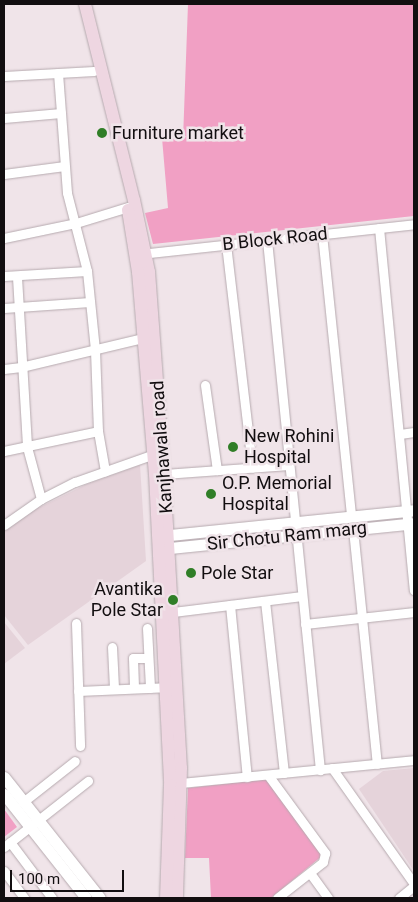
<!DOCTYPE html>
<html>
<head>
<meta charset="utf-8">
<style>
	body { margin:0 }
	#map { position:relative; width:418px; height:902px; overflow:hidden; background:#f0e4e9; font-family:Roboto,sans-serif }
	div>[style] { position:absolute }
	.built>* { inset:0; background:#e5d3da }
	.green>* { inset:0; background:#f1a0c4 }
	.roads { filter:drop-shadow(0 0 1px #b6aaaf) drop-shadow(0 0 1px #b6aaaf) }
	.minor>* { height:9px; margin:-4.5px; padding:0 4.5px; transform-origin:4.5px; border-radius:4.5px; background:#fff }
	.tertiary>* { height:11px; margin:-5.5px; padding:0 5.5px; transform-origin:5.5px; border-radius:5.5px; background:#fff }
	.secondary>* { height:12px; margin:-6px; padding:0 6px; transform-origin:6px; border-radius:6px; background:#eed6e1 }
	.dots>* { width:14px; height:14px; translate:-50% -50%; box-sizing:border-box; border:2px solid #f0e4e9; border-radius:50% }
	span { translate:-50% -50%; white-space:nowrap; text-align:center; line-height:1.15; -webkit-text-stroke:5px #f0e4e9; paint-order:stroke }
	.poi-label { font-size:18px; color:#120e10 }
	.left { translate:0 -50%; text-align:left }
	.right { translate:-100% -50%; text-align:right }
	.street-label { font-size:18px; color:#120e10 }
	.frame { position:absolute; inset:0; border:5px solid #120e10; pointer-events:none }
	.scale { position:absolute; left:10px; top:870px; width:114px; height:22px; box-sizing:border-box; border:2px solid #120e10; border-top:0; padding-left:6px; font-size:15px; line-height:18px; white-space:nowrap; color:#120e10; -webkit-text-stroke:4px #f0e4e9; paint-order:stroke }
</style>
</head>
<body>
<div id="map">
	<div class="built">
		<div style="clip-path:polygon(140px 465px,146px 561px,28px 645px,4px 615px,4px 532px,34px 510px,87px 484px)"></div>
		<div style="clip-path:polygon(4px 622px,25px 648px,4px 664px)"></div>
		<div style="clip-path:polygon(414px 768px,414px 871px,359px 789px,383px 771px)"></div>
	</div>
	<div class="green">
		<div style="clip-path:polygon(188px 4px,414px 4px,414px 216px,153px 244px,145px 213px,168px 208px,162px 138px,183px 139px)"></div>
		<div style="clip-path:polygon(267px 779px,322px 856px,271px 898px,211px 898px,209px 858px,185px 858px,188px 788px)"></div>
		<div style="clip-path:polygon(4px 809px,17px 827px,4px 837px)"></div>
	</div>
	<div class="roads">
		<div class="minor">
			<div style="left:58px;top:73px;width:120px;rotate:85.7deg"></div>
			<div style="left:67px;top:193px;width:81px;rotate:75.6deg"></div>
			<div style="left:87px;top:271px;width:79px;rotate:84.2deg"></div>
			<div style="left:95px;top:350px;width:81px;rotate:87.9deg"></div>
			<div style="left:98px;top:431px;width:41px;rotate:80.1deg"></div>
			<div style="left:4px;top:76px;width:90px;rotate:-3.2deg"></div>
			<div style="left:4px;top:118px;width:57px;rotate:-5deg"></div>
			<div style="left:4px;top:174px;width:61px;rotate:-7.6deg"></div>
			<div style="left:379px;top:228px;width:364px;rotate:84.5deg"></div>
			<div style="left:322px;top:234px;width:283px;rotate:84.1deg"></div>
			<div style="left:4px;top:238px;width:74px;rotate:-11.8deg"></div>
			<div style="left:76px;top:223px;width:54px;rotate:-17.1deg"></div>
			<div style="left:267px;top:240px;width:533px;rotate:84.29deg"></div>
			<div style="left:226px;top:244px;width:225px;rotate:83.3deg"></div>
			<div style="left:140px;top:254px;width:276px;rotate:-6.2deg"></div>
			<div style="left:4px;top:276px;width:83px;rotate:-3.4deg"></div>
			<div style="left:17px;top:277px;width:170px;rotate:86.6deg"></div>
			<div style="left:27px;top:447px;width:54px;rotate:74.9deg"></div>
			<div style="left:4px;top:308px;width:86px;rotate:-4deg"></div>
			<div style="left:4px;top:369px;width:17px;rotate:-7deg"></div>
			<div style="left:21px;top:367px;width:130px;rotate:-13.4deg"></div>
			<div style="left:205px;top:385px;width:86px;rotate:82deg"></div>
			<div style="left:400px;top:434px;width:14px;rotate:-8deg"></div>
			<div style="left:4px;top:451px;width:96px;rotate:-12deg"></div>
			<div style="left:164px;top:474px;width:125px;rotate:-4.1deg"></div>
			<div style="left:4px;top:525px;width:45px;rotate:-35.1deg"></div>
			<div style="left:41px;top:499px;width:38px;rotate:-27deg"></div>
			<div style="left:75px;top:482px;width:84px;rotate:-19.5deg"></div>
			<div style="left:353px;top:529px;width:236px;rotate:84.2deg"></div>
			<div style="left:265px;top:601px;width:173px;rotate:83.7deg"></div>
			<div style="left:230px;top:605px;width:173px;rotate:84.4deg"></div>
			<div style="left:173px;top:612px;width:130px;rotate:-7.1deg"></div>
			<div style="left:76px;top:623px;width:123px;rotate:88.1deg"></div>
			<div style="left:305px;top:624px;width:110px;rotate:-6.3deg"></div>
			<div style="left:147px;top:628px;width:60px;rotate:87.1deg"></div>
			<div style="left:112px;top:647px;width:41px;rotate:87.2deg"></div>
			<div style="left:134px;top:687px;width:29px;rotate:-92deg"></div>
			<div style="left:133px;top:658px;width:15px"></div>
			<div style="left:78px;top:691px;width:93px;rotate:-2.5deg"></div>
			<div style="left:332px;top:768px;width:142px;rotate:54.7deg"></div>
			<div style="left:268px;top:775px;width:97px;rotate:53.8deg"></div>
			<div style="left:325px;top:853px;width:9px;rotate:103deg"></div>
			<div style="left:323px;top:862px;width:58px;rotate:142deg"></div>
			<div style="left:180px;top:783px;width:235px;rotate:-5.6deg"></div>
			<div style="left:23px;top:802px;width:66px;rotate:-38.3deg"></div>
			<div style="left:10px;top:842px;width:70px;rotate:53.1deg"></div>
			<div style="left:4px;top:847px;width:107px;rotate:-38.2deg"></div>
			<div style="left:4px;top:871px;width:34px;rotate:53deg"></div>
			<div style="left:310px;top:873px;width:31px;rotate:54deg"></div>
			<div style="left:399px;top:898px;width:19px;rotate:-39deg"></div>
		</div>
		<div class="tertiary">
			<div style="left:160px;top:536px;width:255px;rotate:-5.8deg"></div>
			<div style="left:160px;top:549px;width:255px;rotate:-5.8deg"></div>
			<div style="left:4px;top:777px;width:154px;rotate:51.6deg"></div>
			<div style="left:4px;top:794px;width:132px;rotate:51.7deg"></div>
		</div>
		<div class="secondary">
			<div style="left:85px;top:4px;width:202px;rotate:76deg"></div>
			<div style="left:134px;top:200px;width:74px;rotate:78.2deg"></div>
			<div style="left:149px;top:272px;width:203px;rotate:85.8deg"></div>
			<div style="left:164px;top:474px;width:294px;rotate:86.7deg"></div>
			<div style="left:181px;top:768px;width:130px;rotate:91.8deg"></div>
			<div style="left:128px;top:210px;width:63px;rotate:80.8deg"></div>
			<div style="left:138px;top:272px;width:203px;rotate:85.2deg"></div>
			<div style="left:155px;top:474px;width:311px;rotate:87.2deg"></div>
			<div style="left:170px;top:785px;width:113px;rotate:92deg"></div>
		</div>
	</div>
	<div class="dots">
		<div style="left:102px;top:133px;background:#307e27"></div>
		<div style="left:233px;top:447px;background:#307e27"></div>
		<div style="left:211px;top:494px;background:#307e27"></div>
		<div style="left:191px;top:573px;background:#307e27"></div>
		<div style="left:173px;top:600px;background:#307e27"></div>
	</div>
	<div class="poi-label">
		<span class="left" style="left:112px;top:133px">Furniture market</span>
		<span class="left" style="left:244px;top:447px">New Rohini<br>Hospital</span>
		<span class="left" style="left:222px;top:494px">O.P. Memorial<br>Hospital</span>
		<span class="left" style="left:201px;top:573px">Pole Star</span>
		<span class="right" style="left:163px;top:600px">Avantika<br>Pole Star</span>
	</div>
	<div class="street-label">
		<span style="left:275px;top:239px;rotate:-6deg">B Block Road</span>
		<span style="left:162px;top:447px;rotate:-94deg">Kanjhawala road</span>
		<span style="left:287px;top:536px;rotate:-6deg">Sir Chotu Ram marg</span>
	</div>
	<div class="frame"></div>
	<div class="scale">100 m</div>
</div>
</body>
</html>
